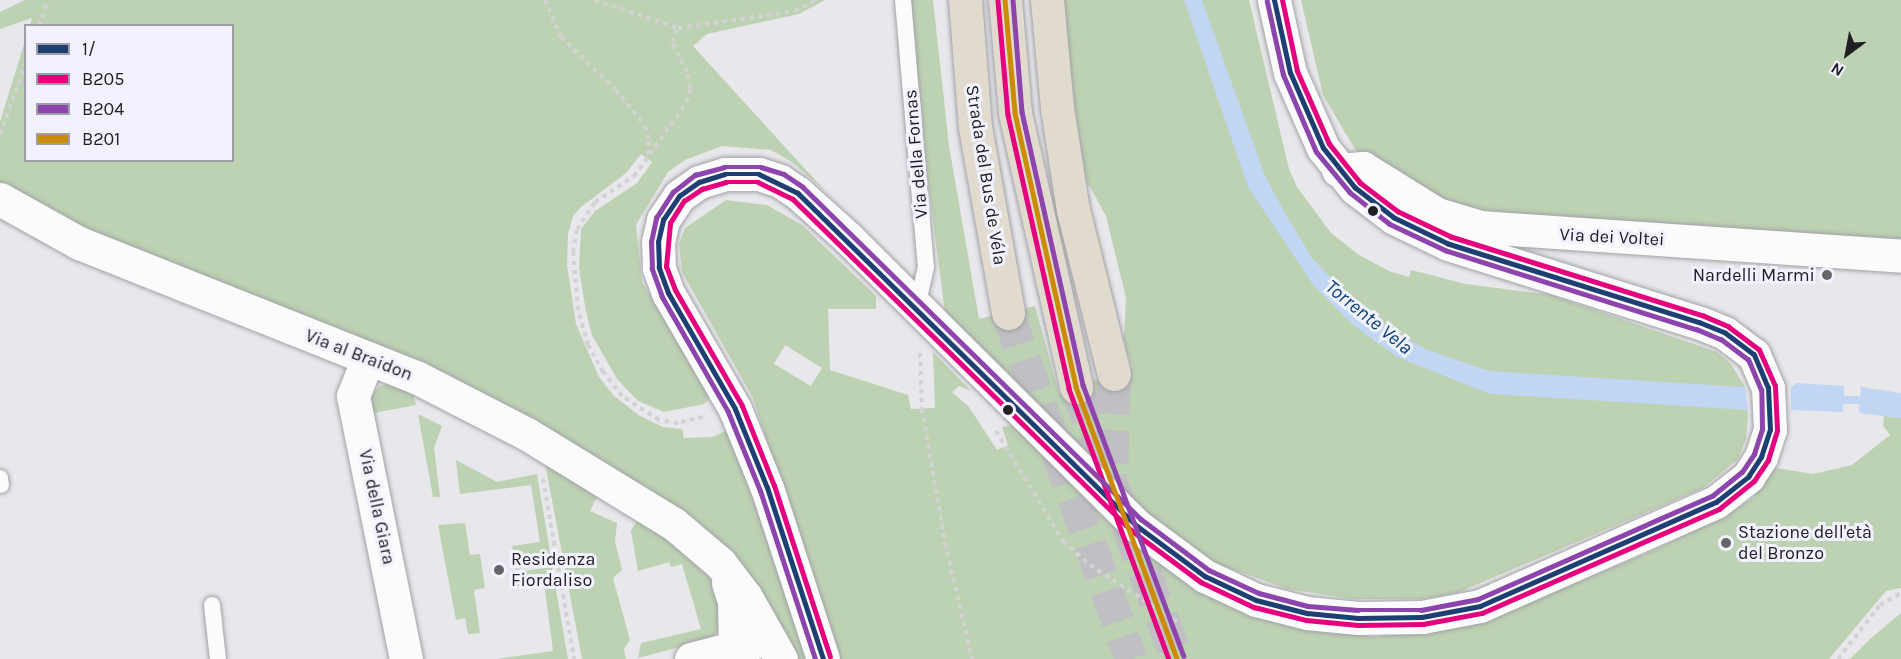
<!DOCTYPE html>
<html>
<head>
<meta charset="utf-8">
<style>
	body { margin:0 }
	#map { position:relative; width:1901px; height:659px; overflow:hidden; background:#e7e7ec; font-family:Karla,sans-serif }
	div>[style] { position:absolute }
	.green>* { inset:0; background:#bdd2b2 }
	.water>* { inset:0; background:#c0d6f2 }
	.stream>* { height:8px; margin:-4px; padding:0 4px; transform-origin:4px; border-radius:4px; background:#c0d6f2 }
	.highway-tunnel>* { height:33px; margin-top:-16.5px; transform-origin:0; background:repeating-linear-gradient(90deg,#bfbfc4 0 33px,transparent 0 49px) }
	.path>* { height:4px; margin-top:-2px; transform-origin:0; background:repeating-linear-gradient(90deg,#d3d3d4 0 4.5px,transparent 0 9px) }
	.roads { filter:drop-shadow(0 0 2px #a2a2a7) drop-shadow(0 0 2px #a2a2a7) }
	.lane>* { height:16px; margin:-8px; padding:0 8px; transform-origin:8px; border-radius:8px; background:#fbfbfc }
	.street>* { height:33px; margin:-16.5px; padding:0 16.5px; transform-origin:16.5px; border-radius:16.5px; background:#fbfbfc }
	.secondary>* { height:33px; margin:-16.5px; padding:0 16.5px; transform-origin:16.5px; border-radius:16.5px; background:#fbfbfc }
	.highway>* { height:33px; margin:-16.5px; padding:0 16.5px; transform-origin:16.5px; border-radius:16.5px; background:#e0dbce }
	.bus-1>* { height:4.5px; margin:-2.25px; padding:0 2.25px; transform-origin:2.25px; border-radius:2.25px; background:#1d3f72 }
	.bus-2>* { height:4.5px; margin:-2.25px; padding:0 2.25px; transform-origin:2.25px; border-radius:2.25px; background:#e5007d }
	.bus-3>* { height:4.5px; margin:-2.25px; padding:0 2.25px; transform-origin:2.25px; border-radius:2.25px; background:#8e44ad }
	.bus-4>* { height:4.5px; margin:-2.25px; padding:0 2.25px; transform-origin:2.25px; border-radius:2.25px; background:#cc8b07 }
	.dots>* { width:16px; height:16px; translate:-50% -50%; box-sizing:border-box; border:3px solid #f1f2fd; border-radius:50% }
	span { translate:-50% -50%; white-space:nowrap; text-align:center; line-height:1.15; -webkit-text-stroke:6px #f1f2fd; paint-order:stroke }
	.street-label { font-size:18px; color:#202024 }
	.poi-label { font-size:18px; color:#202024 }
	.right { translate:-100% -50%; text-align:right }
	.left { translate:0 -50%; text-align:left }
	.water-label { font-size:20px; color:#064178; font-style:italic }
	.legend { position:absolute; left:24px; top:24px; width:210px; height:138px; box-sizing:border-box; background:#f1f2fd; border:2px solid #9d9ea6; margin:0; padding:8px 10px; list-style:none; font-size:18px; color:#202024 }
	.legend li { display:flex; align-items:center; gap:12px; height:30px }
	.legend b { width:30px; border:2px solid #9d9ea6 }
	.north { position:absolute; left:1817px; top:24px; width:60px; height:60px; -webkit-text-stroke:4px #f1f2fd; paint-order:stroke; rotate:212deg; font-size:16px; font-weight:700; line-height:24px; text-align:center; color:#202024 }
	.north::after { content:''; display:block; margin:auto; width:21px; height:27px; background:#202024; clip-path:polygon(50% 0,100% 100%,50% 72%,0 100%) }
</style>
</head>
<body>
<div id="map">
	<div class="green">
		<div style="clip-path:polygon(25px 0,825px 0,799px 14px,707px 34px,693px 46px,825px 191px,792px 162px,771px 150px,722px 146px,685px 160px,668px 172px,636px 225px,642px 282px,712px 396px,704px 404px,664px 412px,638px 401px,617px 379px,592px 335px,586px 312px,579px 268px,581px 229px,595px 211px,637px 183px,652px 162px,641px 154px,626px 173px,581px 207px,573px 216px,568px 234px,567px 265px,576px 324px,599px 377px,614px 396px,640px 416px,663px 427px,682px 429px,684px 438px,712px 437px,728px 430px,810px 659px,793px 659px,695px 529px,145px 262px,0 184px,0 122px,25px 41px,26px 160px,232px 160px,232px 26px,30px 25px,32px 18px,0 29px,0 12px)"></div>
		<div style="clip-path:polygon(909px 0,933px 0,949px 146px,979px 319px,1035px 306px,1059px 393px,1132px 368px,1124px 340px,1126px 298px,1106px 216px,1085px 178px,1060px 0,1249px 0,1289px 169px,1297px 187px,1331px 233px,1359px 255px,1389px 271px,1409px 277px,1411px 270px,1466px 284px,1551px 295px,1717px 352px,1731px 364px,1745px 387px,1748px 415px,1746px 439px,1738px 459px,1703px 488px,1457px 593px,1423px 599px,1353px 599px,1288px 589px,1217px 564px,1166px 529px,1111px 480px,945px 313px,911px 51px)"></div>
		<div style="clip-path:polygon(1301px 0,1901px 0,1901px 249px,1472px 219px,1370px 165px,1356px 151px,1323px 95px)"></div>
		<div style="clip-path:polygon(evenodd,726px 200px,767px 205px,802px 225px,876px 296px,876px 309px,828px 309px,830px 370px,908px 395px,911px 409px,935px 408px,933px 352px,971px 391px,959px 386px,952px 392px,969px 407px,997px 450px,1008px 445px,1002px 427px,1012px 425px,1110px 522px,1298px 628px,1375px 637px,1464px 624px,1507px 611px,1650px 552px,1727px 515px,1753px 498px,1776px 468px,1813px 474px,1852px 465px,1890px 435px,1883px 426px,1884px 416px,1901px 418px,1901px 588px,1886px 591px,1829px 659px,838px 659px,753px 398px,682px 272px,679px 244px,685px 228px,726px 200px,785px 345px,822px 368px,811px 386px,774px 364px,785px 345px)"></div>
		<div style="clip-path:polygon(392px 382px,412px 388px,416px 405px,374px 413px,378px 436px,373px 437px,370px 397px,379px 387px)"></div>
		<div style="clip-path:polygon(418px 414px,442px 426px,434px 448px,440px 497px,433px 497px)"></div>
		<div style="clip-path:polygon(544px 458px,602px 488px,590px 511px,617px 523px,615px 542px,622px 570px,613px 578px,630px 640px,624px 649px,626px 659px,582px 659px)"></div>
		<div style="clip-path:polygon(456px 460px,497px 482px,537px 474px,551px 558px,515px 564px,512px 546px,540px 542px,531px 485px,460px 494px)"></div>
		<div style="clip-path:polygon(640px 515px,720px 585px,723px 625px,711px 639px,638px 658px,641px 643px,701px 629px,682px 564px,671px 567px,669px 562px,638px 571px,631px 531px)"></div>
		<div style="clip-path:polygon(465px 523px,470px 555px,480px 554px,485px 588px,474px 590px,480px 633px,468px 634px,465px 618px,456px 620px,438px 525px)"></div>
		<div style="clip-path:polygon(552px 567px,568px 659px,496px 659px,553px 651px,544px 582px,517px 586px,516px 572px)"></div>
		<div style="clip-path:polygon(1901px 613px,1901px 659px,1850px 659px,1870px 639px)"></div>
	</div>
	<div class="water">
		<div style="clip-path:polygon(1184px 0,1202px 0,1265px 176px,1289px 220px,1313px 259px,1349px 297px,1386px 326px,1425px 349px,1489px 371px,1745px 387px,1748px 410px,1490px 394px,1397px 357px,1352px 324px,1313px 285px,1248px 187px)"></div>
		<div style="clip-path:polygon(1797px 383px,1844px 386px,1843px 412px,1791px 410px,1791px 387px)"></div>
		<div style="clip-path:polygon(1861px 387px,1901px 393px,1901px 418px,1859px 413px)"></div>
	</div>
	<div class="stream">
		<div style="left:1833px;top:399px;width:38px;rotate:3deg"></div>
	</div>
	<div class="highway-tunnel">
		<div style="left:1008px;top:313px;width:367px;rotate:70.4deg"></div>
		<div style="left:1076px;top:387px;width:290px;rotate:69.6deg"></div>
		<div style="left:1112px;top:463px;width:89px;rotate:-88.7deg"></div>
	</div>
	<div class="path">
		<div style="left:545px;top:0;width:40px;rotate:66.6deg"></div>
		<div style="left:561px;top:37px;width:76px;rotate:43.9deg"></div>
		<div style="left:616px;top:90px;width:46px;rotate:51.1deg"></div>
		<div style="left:645px;top:126px;width:16px;rotate:75deg"></div>
		<div style="left:649px;top:141px;width:16px;rotate:97deg"></div>
		<div style="left:595px;top:0;width:88px;rotate:18.6deg"></div>
		<div style="left:39px;top:26px;width:28px;rotate:-71deg"></div>
		<div style="left:0;top:134px;width:76px;rotate:-69.9deg"></div>
		<div style="left:920px;top:353px;width:56px;rotate:88deg"></div>
		<div style="left:922px;top:409px;width:136px;rotate:80.3deg"></div>
		<div style="left:945px;top:543px;width:119px;rotate:76.9deg"></div>
		<div style="left:703px;top:417px;width:26px;rotate:167deg"></div>
		<div style="left:678px;top:423px;width:19px;rotate:-171deg"></div>
		<div style="left:659px;top:420px;width:44px;rotate:-147deg"></div>
		<div style="left:622px;top:396px;width:31px;rotate:-128deg"></div>
		<div style="left:603px;top:372px;width:31px;rotate:-119deg"></div>
		<div style="left:588px;top:345px;width:36px;rotate:-106deg"></div>
		<div style="left:578px;top:310px;width:58px;rotate:-94.9deg"></div>
		<div style="left:573px;top:252px;width:23px;rotate:-80deg"></div>
		<div style="left:577px;top:229px;width:32px;rotate:-56deg"></div>
		<div style="left:595px;top:202px;width:47px;rotate:-33.7deg"></div>
		<div style="left:634px;top:176px;width:91px;rotate:-54.4deg"></div>
		<div style="left:687px;top:102px;width:14px;rotate:-78deg"></div>
		<div style="left:690px;top:88px;width:16px;rotate:-101deg"></div>
		<div style="left:687px;top:72px;width:34px;rotate:-117deg"></div>
		<div style="left:672px;top:42px;width:15px;rotate:-67deg"></div>
		<div style="left:678px;top:28px;width:118px;rotate:-8.3deg"></div>
		<div style="left:795px;top:11px;width:24px;rotate:-28deg"></div>
		<div style="left:996px;top:431px;width:129px;rotate:58.7deg"></div>
		<div style="left:1063px;top:541px;width:36px;rotate:42deg"></div>
		<div style="left:1090px;top:565px;width:104px;rotate:33.2deg"></div>
		<div style="left:543px;top:479px;width:183px;rotate:80.2deg"></div>
		<div style="left:515px;top:568px;width:43px;rotate:-7.9deg"></div>
		<div style="left:1838px;top:659px;width:68px;rotate:-52.1deg"></div>
		<div style="left:1880px;top:605px;width:24px;rotate:-30deg"></div>
	</div>
	<div class="roads">
		<div class="lane">
			<div style="left:903px;top:0;width:268px;rotate:85.1deg"></div>
			<div style="left:926px;top:267px;width:41px;rotate:102.7deg"></div>
			<div style="left:0;top:478px;width:7px;rotate:82deg"></div>
			<div style="left:212px;top:605px;width:54px;rotate:83.7deg"></div>
		</div>
		<div class="street">
			<div style="left:1338px;top:170px;width:25px;rotate:-5deg"></div>
			<div style="left:1363px;top:168px;width:87px;rotate:31.9deg"></div>
			<div style="left:1437px;top:214px;width:46px;rotate:16.5deg"></div>
			<div style="left:1481px;top:227px;width:421px;rotate:3.9deg"></div>
			<div style="left:0;top:199px;width:90px;rotate:29.1deg"></div>
			<div style="left:79px;top:243px;width:363px;rotate:21.7deg"></div>
			<div style="left:416px;top:377px;width:125px;rotate:27.2deg"></div>
			<div style="left:527px;top:434px;width:172px;rotate:31.5deg"></div>
			<div style="left:674px;top:524px;width:60px;rotate:40.3deg"></div>
			<div style="left:720px;top:563px;width:43px;rotate:52.6deg"></div>
			<div style="left:746px;top:597px;width:71px;rotate:60.6deg"></div>
			<div style="left:368px;top:358px;width:41px;rotate:111.5deg"></div>
			<div style="left:353px;top:396px;width:268px;rotate:78.6deg"></div>
			<div style="left:728px;top:583px;width:19px;rotate:72deg"></div>
			<div style="left:734px;top:601px;width:47px;rotate:88.8deg"></div>
			<div style="left:691px;top:659px;width:67px;rotate:-14.7deg"></div>
		</div>
		<div class="secondary">
			<div style="left:823px;top:659px;width:180px;rotate:-108.1deg"></div>
			<div style="left:767px;top:488px;width:85px;rotate:-112.1deg"></div>
			<div style="left:735px;top:409px;width:134px;rotate:-120deg"></div>
			<div style="left:668px;top:293px;width:27px;rotate:-110deg"></div>
			<div style="left:659px;top:268px;width:26px;rotate:-92deg"></div>
			<div style="left:658px;top:242px;width:23px;rotate:-77deg"></div>
			<div style="left:663px;top:220px;width:29px;rotate:-56deg"></div>
			<div style="left:679px;top:196px;width:24px;rotate:-35deg"></div>
			<div style="left:699px;top:182px;width:27px;rotate:-17deg"></div>
			<div style="left:725px;top:174px;width:34px"></div>
			<div style="left:759px;top:174px;width:22px;rotate:18deg"></div>
			<div style="left:780px;top:181px;width:22px;rotate:34deg"></div>
			<div style="left:798px;top:193px;width:67px;rotate:42deg"></div>
			<div style="left:848px;top:238px;width:407px;rotate:44.9deg"></div>
			<div style="left:1136px;top:525px;width:86px;rotate:36.5deg"></div>
			<div style="left:1205px;top:576px;width:56px;rotate:25.2deg"></div>
			<div style="left:1256px;top:600px;width:53px;rotate:14.3deg"></div>
			<div style="left:1307px;top:613px;width:51px;rotate:5.6deg"></div>
			<div style="left:1358px;top:618px;width:64px;rotate:-0.9deg"></div>
			<div style="left:1422px;top:617px;width:59px;rotate:-10.7deg"></div>
			<div style="left:1480px;top:606px;width:258px;rotate:-23.8deg"></div>
			<div style="left:1716px;top:502px;width:41px;rotate:-38deg"></div>
			<div style="left:1748px;top:477px;width:24px;rotate:-57deg"></div>
			<div style="left:1761px;top:457px;width:28px;rotate:-72deg"></div>
			<div style="left:1770px;top:430px;width:42px;rotate:-92.7deg"></div>
			<div style="left:1768px;top:388px;width:36px;rotate:-113deg"></div>
			<div style="left:1754px;top:355px;width:36px;rotate:-143deg"></div>
			<div style="left:1725px;top:333px;width:27px;rotate:-158deg"></div>
			<div style="left:1700px;top:323px;width:264px;rotate:-162.6deg"></div>
			<div style="left:1448px;top:244px;width:60px;rotate:-154.3deg"></div>
			<div style="left:1394px;top:218px;width:49px;rotate:-142.4deg"></div>
			<div style="left:1355px;top:188px;width:51px;rotate:-128.7deg"></div>
			<div style="left:1323px;top:148px;width:82px;rotate:-113.7deg"></div>
			<div style="left:1290px;top:73px;width:75px;rotate:-102.4deg"></div>
		</div>
		<div class="highway">
			<div style="left:965px;top:0;width:127px;rotate:85.5deg"></div>
			<div style="left:975px;top:127px;width:189px;rotate:79.9deg"></div>
			<div style="left:1005px;top:0;width:113px;rotate:84.9deg"></div>
			<div style="left:1015px;top:113px;width:281px;rotate:77.4deg"></div>
			<div style="left:1047px;top:0;width:108px;rotate:84.7deg"></div>
			<div style="left:1057px;top:108px;width:103px;rotate:81.1deg"></div>
			<div style="left:1073px;top:210px;width:169px;rotate:76deg"></div>
		</div>
	</div>
	<div class="bus-1">
		<div style="left:823px;top:659px;width:180px;rotate:-108.1deg"></div>
		<div style="left:767px;top:488px;width:85px;rotate:-112.1deg"></div>
		<div style="left:735px;top:409px;width:134px;rotate:-120deg"></div>
		<div style="left:668px;top:293px;width:27px;rotate:-110deg"></div>
		<div style="left:659px;top:268px;width:26px;rotate:-92deg"></div>
		<div style="left:658px;top:242px;width:23px;rotate:-77deg"></div>
		<div style="left:663px;top:220px;width:29px;rotate:-56deg"></div>
		<div style="left:679px;top:196px;width:24px;rotate:-35deg"></div>
		<div style="left:699px;top:182px;width:27px;rotate:-17deg"></div>
		<div style="left:725px;top:174px;width:34px"></div>
		<div style="left:759px;top:174px;width:43px;rotate:26deg"></div>
		<div style="left:798px;top:193px;width:474px;rotate:44.5deg"></div>
		<div style="left:1136px;top:525px;width:86px;rotate:36.5deg"></div>
		<div style="left:1205px;top:576px;width:56px;rotate:25.2deg"></div>
		<div style="left:1256px;top:600px;width:53px;rotate:14.3deg"></div>
		<div style="left:1307px;top:613px;width:51px;rotate:5.6deg"></div>
		<div style="left:1358px;top:618px;width:64px;rotate:-0.9deg"></div>
		<div style="left:1422px;top:617px;width:59px;rotate:-10.7deg"></div>
		<div style="left:1480px;top:606px;width:258px;rotate:-23.8deg"></div>
		<div style="left:1716px;top:502px;width:41px;rotate:-38deg"></div>
		<div style="left:1748px;top:477px;width:24px;rotate:-57deg"></div>
		<div style="left:1761px;top:457px;width:28px;rotate:-72deg"></div>
		<div style="left:1770px;top:430px;width:42px;rotate:-92.7deg"></div>
		<div style="left:1768px;top:388px;width:36px;rotate:-113deg"></div>
		<div style="left:1754px;top:355px;width:36px;rotate:-143deg"></div>
		<div style="left:1725px;top:333px;width:27px;rotate:-158deg"></div>
		<div style="left:1700px;top:323px;width:264px;rotate:-162.6deg"></div>
		<div style="left:1448px;top:244px;width:60px;rotate:-154.3deg"></div>
		<div style="left:1394px;top:218px;width:49px;rotate:-142.4deg"></div>
		<div style="left:1355px;top:188px;width:51px;rotate:-128.7deg"></div>
		<div style="left:1323px;top:148px;width:82px;rotate:-113.7deg"></div>
		<div style="left:1290px;top:73px;width:75px;rotate:-102.4deg"></div>
	</div>
	<div class="bus-2">
		<div style="left:998px;top:1px;width:114px;rotate:85deg"></div>
		<div style="left:1008px;top:115px;width:281px;rotate:77.4deg"></div>
		<div style="left:1069px;top:389px;width:288px;rotate:69.7deg"></div>
		<div style="left:830px;top:657px;width:180px;rotate:-108.1deg"></div>
		<div style="left:774px;top:486px;width:86px;rotate:-111.8deg"></div>
		<div style="left:742px;top:406px;width:134px;rotate:-120deg"></div>
		<div style="left:675px;top:290px;width:25px;rotate:-111deg"></div>
		<div style="left:666px;top:267px;width:44px;rotate:-84.8deg"></div>
		<div style="left:670px;top:223px;width:26px;rotate:-58deg"></div>
		<div style="left:684px;top:201px;width:22px;rotate:-34deg"></div>
		<div style="left:702px;top:189px;width:25px;rotate:-16deg"></div>
		<div style="left:726px;top:182px;width:32px"></div>
		<div style="left:758px;top:182px;width:39px;rotate:26deg"></div>
		<div style="left:793px;top:199px;width:473px;rotate:44.4deg"></div>
		<div style="left:1131px;top:530px;width:87px;rotate:36.6deg"></div>
		<div style="left:1201px;top:582px;width:59px;rotate:25.3deg"></div>
		<div style="left:1254px;top:607px;width:54px;rotate:14deg"></div>
		<div style="left:1306px;top:620px;width:52px;rotate:5.5deg"></div>
		<div style="left:1358px;top:625px;width:65px;rotate:-0.9deg"></div>
		<div style="left:1423px;top:624px;width:60px;rotate:-10.6deg"></div>
		<div style="left:1482px;top:613px;width:259px;rotate:-23.7deg"></div>
		<div style="left:1719px;top:509px;width:45px;rotate:-38.7deg"></div>
		<div style="left:1754px;top:481px;width:25px;rotate:-56deg"></div>
		<div style="left:1768px;top:460px;width:31px;rotate:-73deg"></div>
		<div style="left:1777px;top:430px;width:44px;rotate:-92.6deg"></div>
		<div style="left:1775px;top:386px;width:39px;rotate:-114deg"></div>
		<div style="left:1759px;top:350px;width:38px;rotate:-143deg"></div>
		<div style="left:1729px;top:327px;width:28px;rotate:-157deg"></div>
		<div style="left:1703px;top:316px;width:264px;rotate:-162.6deg"></div>
		<div style="left:1451px;top:237px;width:59px;rotate:-154.7deg"></div>
		<div style="left:1398px;top:212px;width:48px;rotate:-142.7deg"></div>
		<div style="left:1360px;top:183px;width:50px;rotate:-128.5deg"></div>
		<div style="left:1329px;top:144px;width:80px;rotate:-113.7deg"></div>
		<div style="left:1297px;top:71px;width:73px;rotate:-101.9deg"></div>
	</div>
	<div class="bus-3">
		<div style="left:1013px;top:0;width:112px;rotate:85.4deg"></div>
		<div style="left:1022px;top:112px;width:280px;rotate:77.4deg"></div>
		<div style="left:1083px;top:385px;width:289px;rotate:69.6deg"></div>
		<div style="left:815px;top:659px;width:177px;rotate:-108.1deg"></div>
		<div style="left:760px;top:491px;width:85px;rotate:-112.1deg"></div>
		<div style="left:728px;top:412px;width:133px;rotate:-119.9deg"></div>
		<div style="left:662px;top:297px;width:30px;rotate:-110deg"></div>
		<div style="left:652px;top:269px;width:27px;rotate:-92deg"></div>
		<div style="left:651px;top:242px;width:25px;rotate:-78deg"></div>
		<div style="left:656px;top:218px;width:31px;rotate:-57deg"></div>
		<div style="left:673px;top:192px;width:28px;rotate:-38deg"></div>
		<div style="left:695px;top:175px;width:30px;rotate:-15deg"></div>
		<div style="left:724px;top:167px;width:37px"></div>
		<div style="left:761px;top:167px;width:24px;rotate:17deg"></div>
		<div style="left:784px;top:174px;width:23px;rotate:34deg"></div>
		<div style="left:803px;top:187px;width:474px;rotate:44.5deg"></div>
		<div style="left:1141px;top:519px;width:85px;rotate:36.9deg"></div>
		<div style="left:1209px;top:570px;width:55px;rotate:24.7deg"></div>
		<div style="left:1259px;top:593px;width:51px;rotate:14.9deg"></div>
		<div style="left:1308px;top:606px;width:50px;rotate:4.6deg"></div>
		<div style="left:1358px;top:610px;width:63px"></div>
		<div style="left:1421px;top:610px;width:58px;rotate:-10.9deg"></div>
		<div style="left:1478px;top:599px;width:256px;rotate:-23.8deg"></div>
		<div style="left:1712px;top:496px;width:38px;rotate:-39deg"></div>
		<div style="left:1742px;top:472px;width:22px;rotate:-56deg"></div>
		<div style="left:1754px;top:454px;width:26px;rotate:-72deg"></div>
		<div style="left:1762px;top:429px;width:39px;rotate:-91deg"></div>
		<div style="left:1761px;top:390px;width:33px;rotate:-113deg"></div>
		<div style="left:1748px;top:360px;width:34px;rotate:-143deg"></div>
		<div style="left:1721px;top:340px;width:26px;rotate:-157deg"></div>
		<div style="left:1697px;top:330px;width:263px;rotate:-162.5deg"></div>
		<div style="left:1446px;top:251px;width:63px;rotate:-154.7deg"></div>
		<div style="left:1389px;top:224px;width:50px;rotate:-141.5deg"></div>
		<div style="left:1350px;top:193px;width:53px;rotate:-129.7deg"></div>
		<div style="left:1316px;top:152px;width:84px;rotate:-113.2deg"></div>
		<div style="left:1283px;top:75px;width:75px;rotate:-102.4deg"></div>
	</div>
	<div class="bus-4">
		<div style="left:1005px;top:0;width:113px;rotate:84.9deg"></div>
		<div style="left:1015px;top:113px;width:281px;rotate:77.4deg"></div>
		<div style="left:1076px;top:387px;width:290px;rotate:69.6deg"></div>
	</div>
	<div class="dots">
		<div style="left:1373px;top:211px;background:#202024"></div>
		<div style="left:1827px;top:275px;background:#66666a"></div>
		<div style="left:1008px;top:410px;background:#202024"></div>
		<div style="left:1726px;top:543px;background:#66666a"></div>
		<div style="left:499px;top:570px;background:#66666a"></div>
	</div>
	<div class="street-label">
		<span style="left:916px;top:154px;rotate:-95deg">Via della Fornas</span>
		<span style="left:986px;top:175px;rotate:81deg">Strada del Bus de Véla</span>
		<span style="left:1612px;top:237px;rotate:3deg">Via dei Voltei</span>
		<span style="left:359px;top:355px;rotate:21deg">Via al Braidon</span>
		<span style="left:377px;top:507px;rotate:78deg">Via della Giara</span>
	</div>
	<div class="poi-label">
		<span class="right" style="left:1815px;top:275px">Nardelli Marmi</span>
		<span class="left" style="left:1738px;top:543px">Stazione dell'età<br>del Bronzo</span>
		<span class="left" style="left:511px;top:570px">Residenza<br>Fiordaliso</span>
	</div>
	<div class="water-label">
		<span style="left:1369px;top:317px;rotate:39deg">Torrente Vela</span>
	</div>
	<ul class="legend">
	<li><b style="height:8px;background:#1d3f72"></b>1/</li>
	<li><b style="height:8px;background:#e5007d"></b>B205</li>
	<li><b style="height:8px;background:#8e44ad"></b>B204</li>
	<li><b style="height:8px;background:#cc8b07"></b>B201</li>
	</ul>
	<div class="north">N</div>
</div>
</body>
</html>
